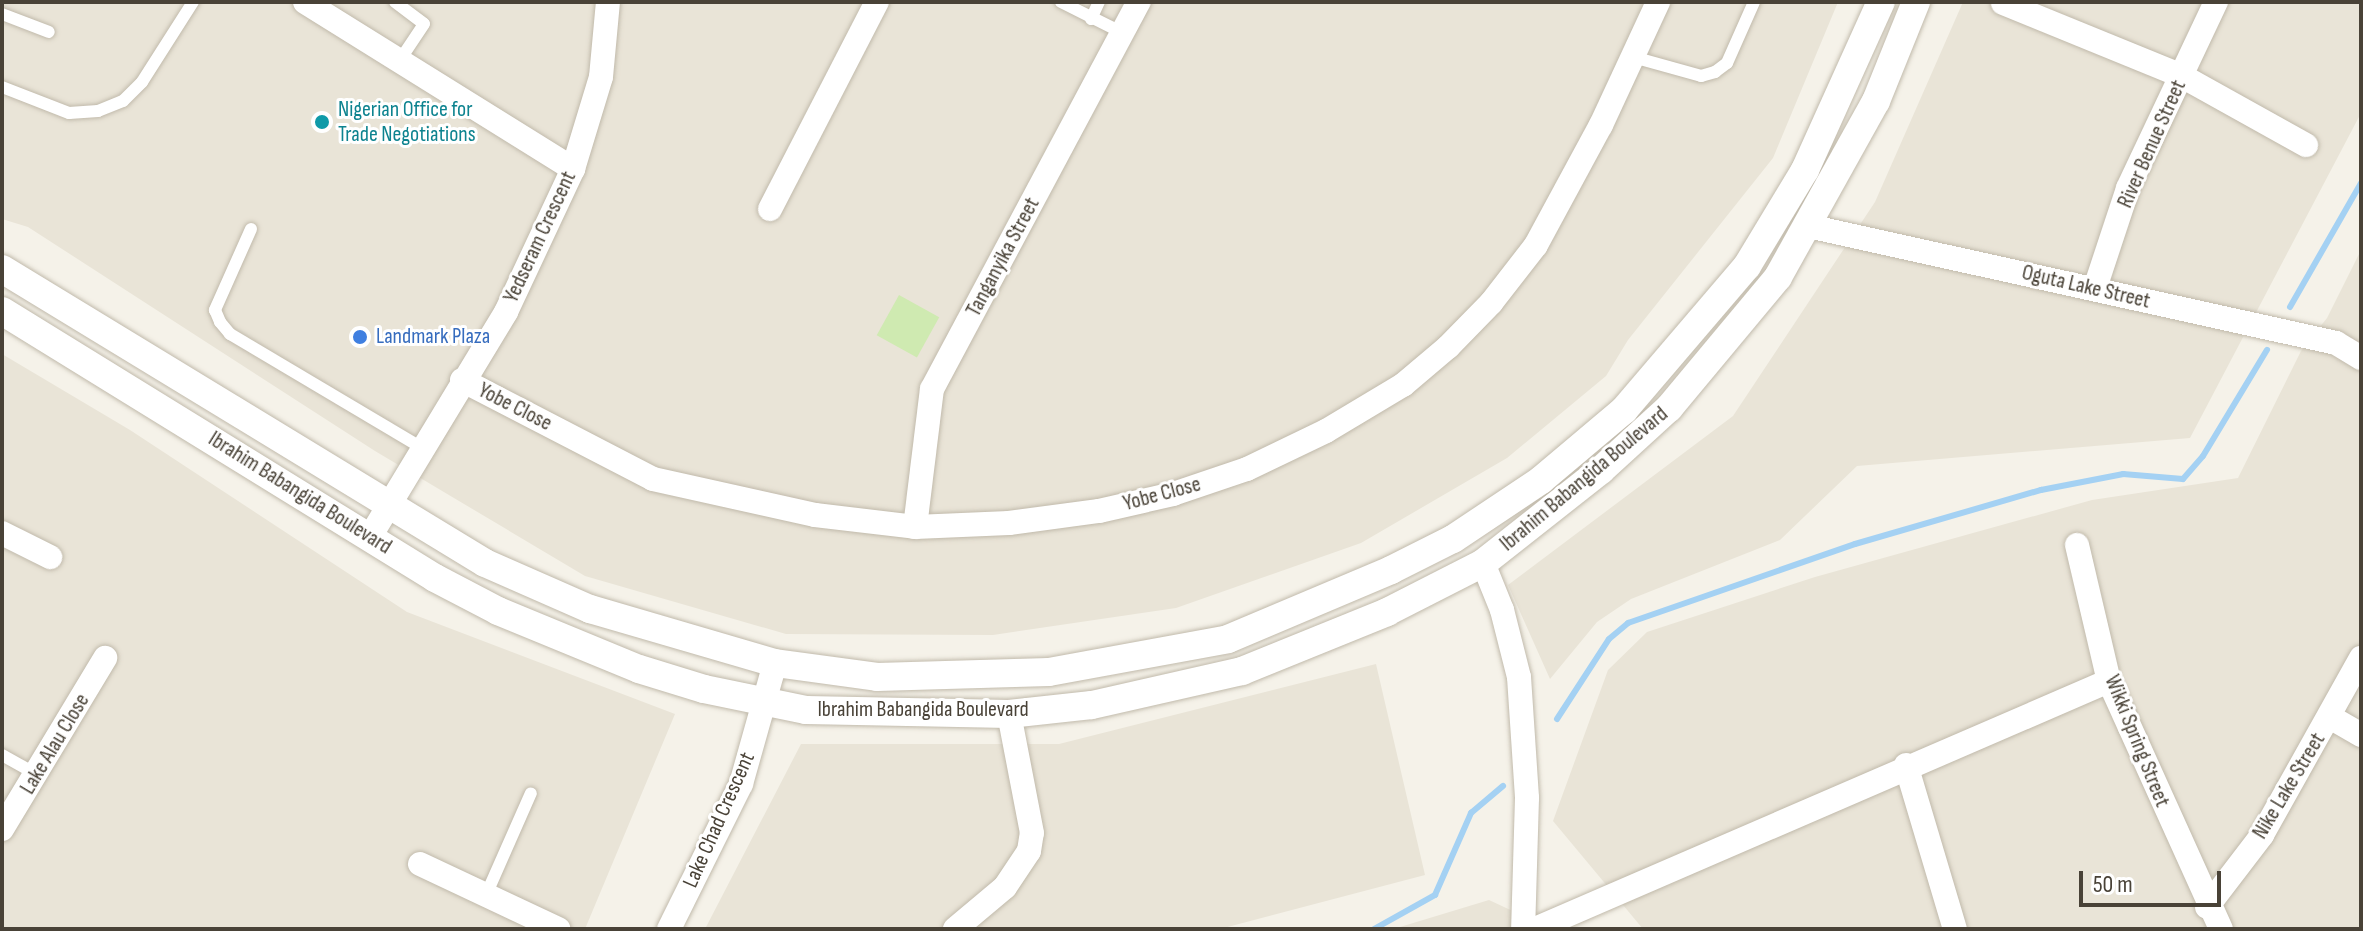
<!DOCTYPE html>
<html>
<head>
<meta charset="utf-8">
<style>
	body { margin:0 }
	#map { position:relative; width:2363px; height:931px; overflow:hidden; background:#f5f2e9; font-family:"Sofia Sans Condensed",sans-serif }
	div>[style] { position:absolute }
	.residential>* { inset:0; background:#e9e4d7 }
	.green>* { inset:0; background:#cfeab1; transform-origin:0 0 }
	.stream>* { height:6px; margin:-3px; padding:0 3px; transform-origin:3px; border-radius:3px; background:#a4d1f3 }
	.roads { filter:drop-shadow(0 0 2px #c1baab) drop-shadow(0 0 2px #c1baab) }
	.service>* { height:12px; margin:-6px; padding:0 6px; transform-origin:6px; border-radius:6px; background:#fff }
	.minor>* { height:24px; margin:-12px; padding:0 12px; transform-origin:12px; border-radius:12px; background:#fff }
	.tertiary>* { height:28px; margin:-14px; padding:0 14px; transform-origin:14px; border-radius:14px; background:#fff }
	.dots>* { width:22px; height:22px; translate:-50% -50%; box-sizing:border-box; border:4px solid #fff; border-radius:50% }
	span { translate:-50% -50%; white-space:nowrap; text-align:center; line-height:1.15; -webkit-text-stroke:6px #fff; paint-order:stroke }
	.culture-label { font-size:22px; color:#0d838f }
	.left { translate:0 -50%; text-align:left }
	.street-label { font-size:22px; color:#494237 }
	.shop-label { font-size:22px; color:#366cbe }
	.frame { position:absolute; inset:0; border:4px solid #494237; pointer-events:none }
	.scale { position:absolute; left:2079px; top:871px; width:142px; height:36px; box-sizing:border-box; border:4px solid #494237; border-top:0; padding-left:10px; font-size:24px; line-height:28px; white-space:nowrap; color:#494237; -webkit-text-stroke:6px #fff; paint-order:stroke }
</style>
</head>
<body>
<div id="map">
	<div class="residential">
		<div style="clip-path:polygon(2px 2px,1838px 2px,1773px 158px,1628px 340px,1606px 376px,1507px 458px,1361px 543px,1176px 608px,993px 635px,786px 634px,585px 576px,375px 451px,28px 227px,2px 219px)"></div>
		<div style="clip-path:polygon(1963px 2px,2361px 2px,2361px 113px,2190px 438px,1857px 466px,1780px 540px,1631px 599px,1597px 622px,1550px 679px,1508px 585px,1733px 416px,1875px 202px)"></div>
		<div style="clip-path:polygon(2361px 250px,2361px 929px,1643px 929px,1553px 821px,1608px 670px,1647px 632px,1815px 577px,2092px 500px,2238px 478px,2301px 351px,2327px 318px)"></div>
		<div style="clip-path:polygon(2px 354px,130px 430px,407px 612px,675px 714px,585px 929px,2px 929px)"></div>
		<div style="clip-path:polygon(1376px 664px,1425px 875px,1220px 929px,705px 929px,801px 744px,1059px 744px)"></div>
		<div style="clip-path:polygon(1489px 900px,1551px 929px,1396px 929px,1400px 927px)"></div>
	</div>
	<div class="green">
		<div style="left:899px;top:295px;width:46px;height:46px;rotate:29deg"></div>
	</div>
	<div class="stream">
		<div style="left:2290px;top:307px;width:143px;rotate:-60.2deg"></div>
		<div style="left:1557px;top:719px;width:95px;rotate:-57deg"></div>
		<div style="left:1609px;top:639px;width:25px;rotate:-40deg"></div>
		<div style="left:1628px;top:623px;width:240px;rotate:-19.2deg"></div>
		<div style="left:1855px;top:544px;width:194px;rotate:-16.2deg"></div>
		<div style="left:2041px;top:490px;width:84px;rotate:-11deg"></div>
		<div style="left:2123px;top:474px;width:60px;rotate:4.8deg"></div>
		<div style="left:2183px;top:479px;width:30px;rotate:-49deg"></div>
		<div style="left:2203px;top:456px;width:124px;rotate:-58.9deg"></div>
		<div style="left:1374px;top:929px;width:70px;rotate:-29.1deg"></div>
		<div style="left:1435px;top:895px;width:90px;rotate:-66.3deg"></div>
		<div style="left:1471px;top:813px;width:42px;rotate:-40.2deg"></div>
	</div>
	<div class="roads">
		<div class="service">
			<div style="left:395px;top:2px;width:36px;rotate:37deg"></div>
			<div style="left:424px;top:24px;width:43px;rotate:123.7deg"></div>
			<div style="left:1061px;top:2px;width:69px;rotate:26.6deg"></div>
			<div style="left:2px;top:14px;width:50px;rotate:21deg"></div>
			<div style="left:1091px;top:19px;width:19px;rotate:-65deg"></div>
			<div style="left:1633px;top:57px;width:71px;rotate:15.6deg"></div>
			<div style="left:1701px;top:76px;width:15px;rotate:-16deg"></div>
			<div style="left:1715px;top:72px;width:15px;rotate:-37deg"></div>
			<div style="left:1727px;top:63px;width:67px;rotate:-66.1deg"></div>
			<div style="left:2px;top:87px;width:72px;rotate:21.2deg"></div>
			<div style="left:69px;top:113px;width:29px;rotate:-4deg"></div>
			<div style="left:98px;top:111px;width:27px;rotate:-22deg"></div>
			<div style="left:123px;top:101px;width:27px;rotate:-45deg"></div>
			<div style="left:142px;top:82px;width:95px;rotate:-57.5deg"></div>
			<div style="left:251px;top:229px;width:89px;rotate:114deg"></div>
			<div style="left:215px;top:310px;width:13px;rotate:67deg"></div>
			<div style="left:220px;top:322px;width:16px;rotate:50deg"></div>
			<div style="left:230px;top:334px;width:223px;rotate:30.7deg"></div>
			<div style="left:2px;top:755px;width:41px;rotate:29.1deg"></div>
			<div style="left:486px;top:895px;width:111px;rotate:-66.2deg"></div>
		</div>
		<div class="minor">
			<div style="left:305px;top:2px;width:316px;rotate:31.9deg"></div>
			<div style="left:2003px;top:3px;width:193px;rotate:22.2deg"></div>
			<div style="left:2182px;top:76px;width:142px;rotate:29.1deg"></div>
			<div style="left:770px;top:209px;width:233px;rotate:-62.7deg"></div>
			<div style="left:1808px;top:226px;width:541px;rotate:12.49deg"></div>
			<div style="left:2336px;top:343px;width:29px;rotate:31deg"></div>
			<div style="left:2095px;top:288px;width:105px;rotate:-71.7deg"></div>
			<div style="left:2128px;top:188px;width:206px;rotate:-64.7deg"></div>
			<div style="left:462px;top:380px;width:215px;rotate:27.4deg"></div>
			<div style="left:653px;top:479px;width:166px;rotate:12.5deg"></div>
			<div style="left:815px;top:515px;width:101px;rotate:6.8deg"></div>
			<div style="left:915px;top:527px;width:94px;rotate:-2.4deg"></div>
			<div style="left:1009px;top:523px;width:91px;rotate:-7.6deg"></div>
			<div style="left:1099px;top:511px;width:76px;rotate:-12.9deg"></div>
			<div style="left:1173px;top:494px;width:78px;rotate:-18.7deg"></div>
			<div style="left:1247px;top:469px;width:88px;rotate:-25.7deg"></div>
			<div style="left:1326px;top:431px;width:90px;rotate:-30.9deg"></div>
			<div style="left:1403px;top:385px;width:59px;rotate:-40.2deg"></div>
			<div style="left:1448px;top:347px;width:62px;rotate:-45.7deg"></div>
			<div style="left:1491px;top:303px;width:73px;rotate:-52.2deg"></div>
			<div style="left:1536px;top:245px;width:136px;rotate:-61.6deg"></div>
			<div style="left:1601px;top:125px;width:136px;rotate:-65.1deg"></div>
			<div style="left:915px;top:527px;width:139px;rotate:-83deg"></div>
			<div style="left:932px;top:389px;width:439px;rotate:-61.9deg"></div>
			<div style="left:2px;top:533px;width:54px;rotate:26.6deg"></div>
			<div style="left:371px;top:535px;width:261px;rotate:-58.8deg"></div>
			<div style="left:506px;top:312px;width:158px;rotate:-64.9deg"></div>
			<div style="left:573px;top:169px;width:96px;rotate:-73.1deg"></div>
			<div style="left:601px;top:77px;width:75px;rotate:-84.7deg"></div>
			<div style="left:2077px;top:545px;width:140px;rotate:76.8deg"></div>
			<div style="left:2109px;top:681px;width:272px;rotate:65.7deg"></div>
			<div style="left:1483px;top:563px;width:51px;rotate:68deg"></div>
			<div style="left:1502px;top:610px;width:69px;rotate:75.8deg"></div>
			<div style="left:1519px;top:677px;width:121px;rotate:86.2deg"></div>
			<div style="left:1527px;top:798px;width:131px;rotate:91.7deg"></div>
			<div style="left:2330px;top:717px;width:36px;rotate:30deg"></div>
			<div style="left:1906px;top:765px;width:171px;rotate:73.4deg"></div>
			<div style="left:2px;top:829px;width:200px;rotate:-58.9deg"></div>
			<div style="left:420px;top:864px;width:153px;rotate:25.2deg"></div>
			<div style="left:2207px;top:907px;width:91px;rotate:-52.6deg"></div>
			<div style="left:2262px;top:835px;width:203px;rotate:-60.8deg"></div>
			<div style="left:669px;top:929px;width:162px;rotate:-63.6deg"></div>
			<div style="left:741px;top:784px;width:126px;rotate:-74.3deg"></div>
			<div style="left:955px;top:929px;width:65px;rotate:-40deg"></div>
			<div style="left:1005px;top:887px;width:43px;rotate:-56.3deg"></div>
			<div style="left:1029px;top:851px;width:18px;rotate:-81deg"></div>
			<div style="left:1032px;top:833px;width:121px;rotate:-100.9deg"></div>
			<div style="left:1535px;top:929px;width:625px;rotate:-23.37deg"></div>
		</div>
		<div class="tertiary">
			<div style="left:2px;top:269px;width:565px;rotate:31.33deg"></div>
			<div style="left:485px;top:563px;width:115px;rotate:23.7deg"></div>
			<div style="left:590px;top:609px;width:193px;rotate:16.3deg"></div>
			<div style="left:775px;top:663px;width:103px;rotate:7.8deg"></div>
			<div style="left:877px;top:677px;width:172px;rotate:-1.7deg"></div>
			<div style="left:1049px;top:672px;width:182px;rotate:-10.4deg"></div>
			<div style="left:1228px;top:639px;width:177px;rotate:-22.9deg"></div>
			<div style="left:1391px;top:570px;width:69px;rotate:-26.6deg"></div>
			<div style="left:1453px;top:539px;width:106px;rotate:-33.8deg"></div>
			<div style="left:1541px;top:480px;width:109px;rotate:-40.1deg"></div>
			<div style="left:1624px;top:410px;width:189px;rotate:-49.5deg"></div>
			<div style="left:1747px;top:266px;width:112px;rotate:-58.9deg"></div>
			<div style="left:1805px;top:170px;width:184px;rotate:-65.7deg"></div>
			<div style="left:2px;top:311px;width:509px;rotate:31.66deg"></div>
			<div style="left:435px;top:578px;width:71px;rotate:27.6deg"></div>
			<div style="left:498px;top:611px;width:152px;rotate:22.4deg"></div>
			<div style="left:639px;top:669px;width:68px;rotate:17.1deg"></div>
			<div style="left:704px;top:689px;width:104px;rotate:11.6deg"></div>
			<div style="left:806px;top:710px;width:203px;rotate:1.1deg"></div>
			<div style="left:1009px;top:714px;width:83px;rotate:-6.2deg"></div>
			<div style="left:1092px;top:705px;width:154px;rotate:-12.8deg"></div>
			<div style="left:1242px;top:671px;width:157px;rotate:-22.1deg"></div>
			<div style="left:1387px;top:612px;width:108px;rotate:-27deg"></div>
			<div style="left:1483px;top:563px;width:150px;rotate:-38.2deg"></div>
			<div style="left:1601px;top:470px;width:92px;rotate:-42.4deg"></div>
			<div style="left:1669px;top:408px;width:170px;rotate:-50.2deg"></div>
			<div style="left:1778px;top:277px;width:201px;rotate:-60.9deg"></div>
			<div style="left:1876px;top:101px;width:107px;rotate:-68deg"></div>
		</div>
	</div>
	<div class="dots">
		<div style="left:322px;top:122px;background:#0f9aa8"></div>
		<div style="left:360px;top:337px;background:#3f7fe0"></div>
	</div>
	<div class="culture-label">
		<span class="left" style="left:338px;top:122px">Nigerian Office for<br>Trade Negotiations</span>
	</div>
	<div class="street-label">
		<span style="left:2152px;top:144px;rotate:-66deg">River Benue Street</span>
		<span style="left:540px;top:237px;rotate:-65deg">Yedseram Crescent</span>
		<span style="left:1003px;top:257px;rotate:-62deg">Tanganyika Street</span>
		<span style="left:2086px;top:287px;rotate:13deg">Oguta Lake Street</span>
		<span style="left:515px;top:407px;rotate:27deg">Yobe Close</span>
		<span style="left:1584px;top:479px;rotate:-40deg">Ibrahim Babangida Boulevard</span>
		<span style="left:300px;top:493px;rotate:32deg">Ibrahim Babangida Boulevard</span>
		<span style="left:1162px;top:494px;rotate:-15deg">Yobe Close</span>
		<span style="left:923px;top:710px">Ibrahim Babangida Boulevard</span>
		<span style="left:2137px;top:741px;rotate:68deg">Wikki Spring Street</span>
		<span style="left:55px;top:744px;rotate:-59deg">Lake Alau Close</span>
		<span style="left:2289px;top:786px;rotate:-59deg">Nike Lake Street</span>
		<span style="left:719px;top:820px;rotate:-66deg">Lake Chad Crescent</span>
	</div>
	<div class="shop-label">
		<span class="left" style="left:376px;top:337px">Landmark Plaza</span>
	</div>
	<div class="frame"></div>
	<div class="scale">50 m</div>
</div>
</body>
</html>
